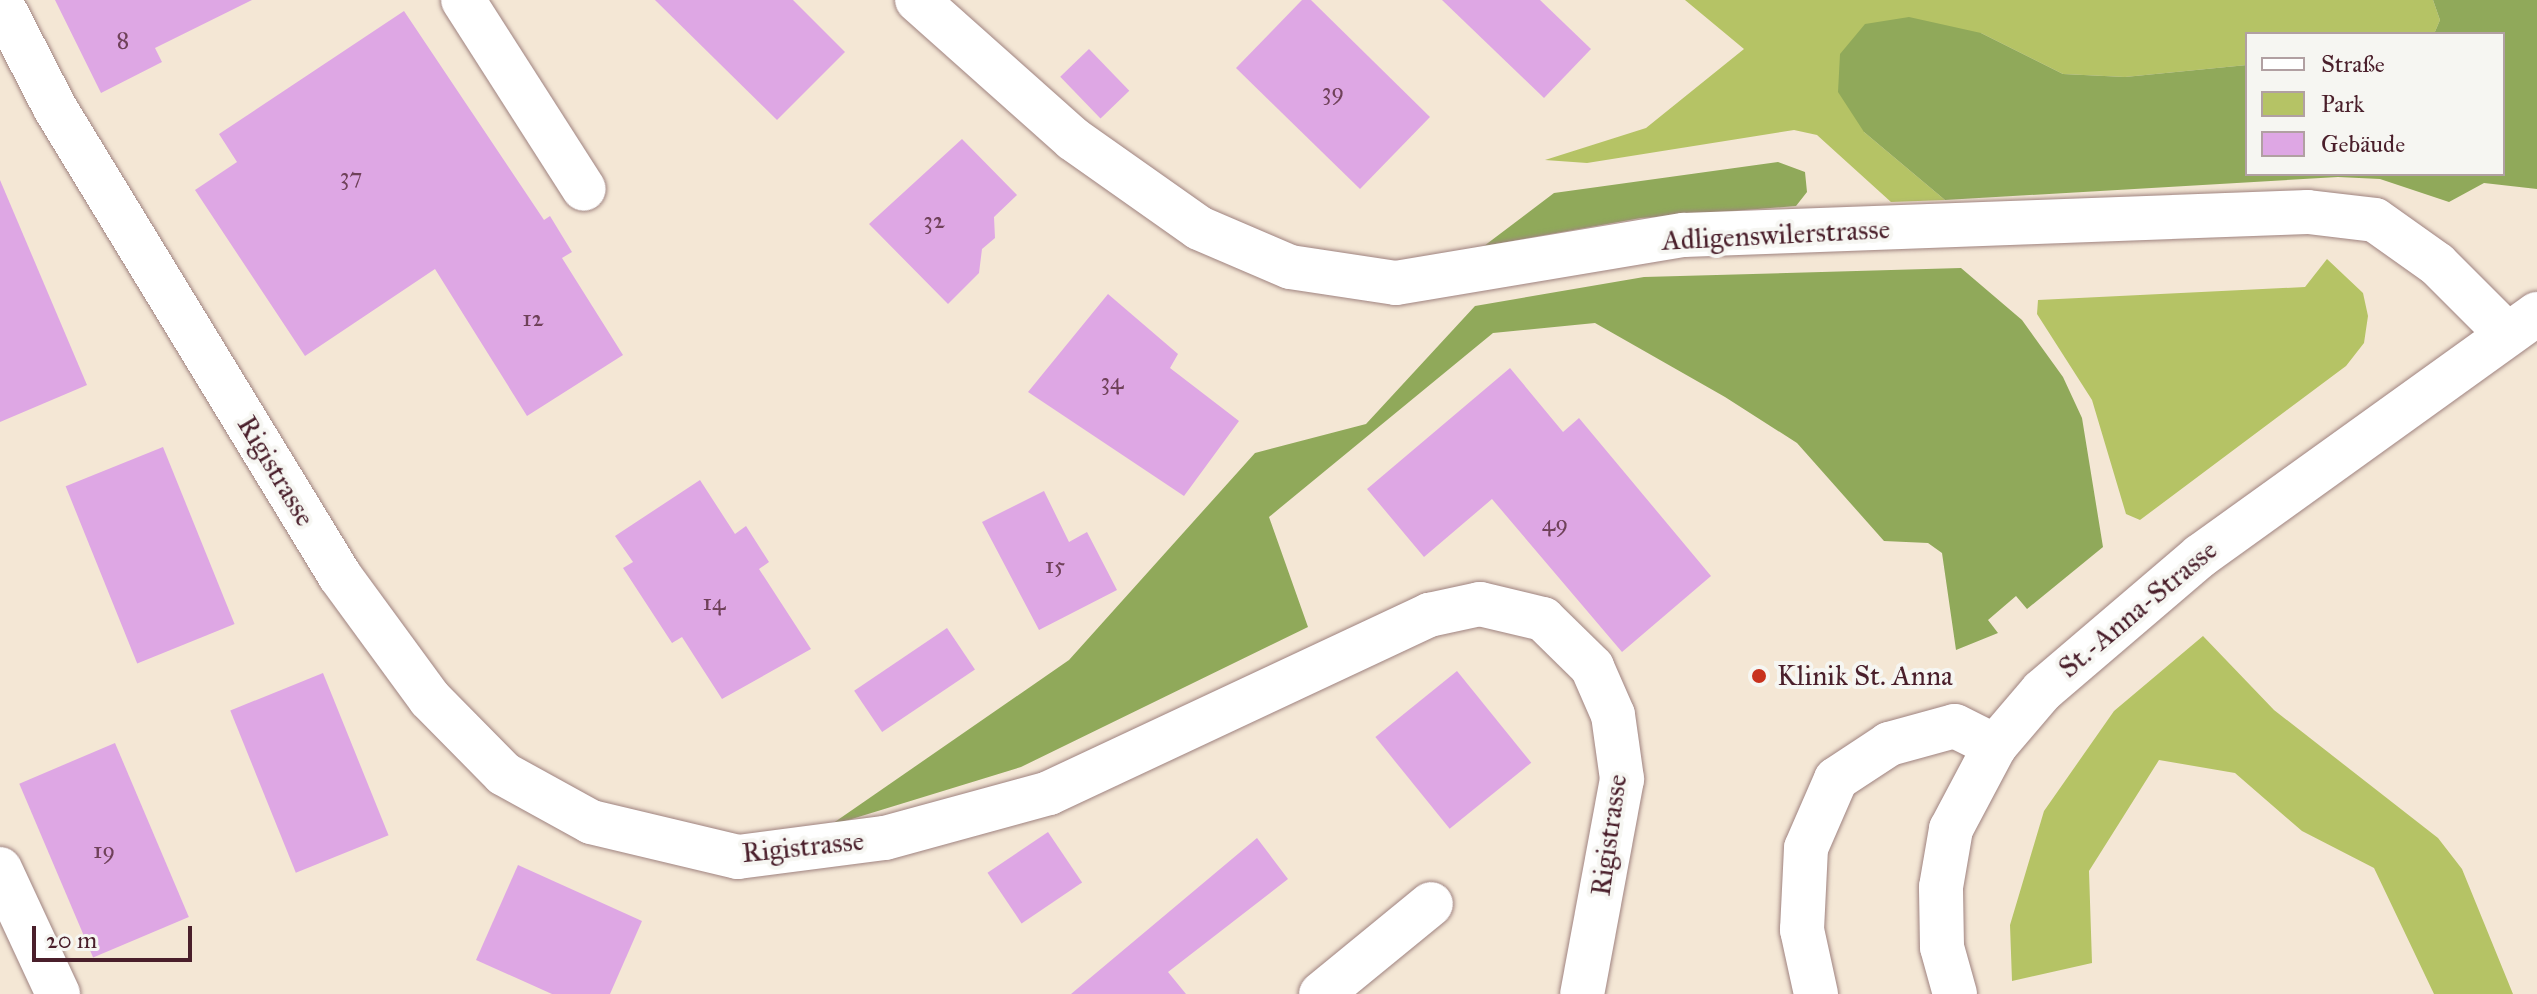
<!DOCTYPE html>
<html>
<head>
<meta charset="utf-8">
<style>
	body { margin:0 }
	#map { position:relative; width:2537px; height:994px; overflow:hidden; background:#f4e7d5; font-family:"IM FELL Great Primer",serif }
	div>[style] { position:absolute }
	.green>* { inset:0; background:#b5c365 }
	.forest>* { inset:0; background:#90a95a }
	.building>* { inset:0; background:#dea7e4; transform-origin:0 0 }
	.roads { filter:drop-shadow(0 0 2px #9f8380) drop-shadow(0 0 2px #9f8380) }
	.minor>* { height:44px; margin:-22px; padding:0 22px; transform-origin:22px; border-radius:22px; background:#fff }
	.major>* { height:44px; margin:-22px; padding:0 22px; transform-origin:22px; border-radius:22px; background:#fff }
	.dots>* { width:22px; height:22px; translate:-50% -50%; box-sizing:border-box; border:4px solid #f6f6f2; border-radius:50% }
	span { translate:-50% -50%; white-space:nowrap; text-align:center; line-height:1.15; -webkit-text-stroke:8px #f6f6f2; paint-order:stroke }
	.number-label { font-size:24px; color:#6f4159 }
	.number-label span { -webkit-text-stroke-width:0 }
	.street-label { font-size:28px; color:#4a1f2b }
	.poi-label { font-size:28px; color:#4a1f2b }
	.left { translate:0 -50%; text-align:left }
	.legend { position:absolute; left:2245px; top:32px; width:260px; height:144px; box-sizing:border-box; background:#f6f6f2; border:2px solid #b1a0a2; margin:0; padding:10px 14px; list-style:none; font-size:24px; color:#4a1f2b }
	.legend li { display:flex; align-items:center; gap:16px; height:40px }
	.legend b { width:40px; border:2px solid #b1a0a2 }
	.scale { position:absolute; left:32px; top:926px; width:160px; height:36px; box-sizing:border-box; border:4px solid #4a1f2b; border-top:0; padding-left:10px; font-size:24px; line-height:28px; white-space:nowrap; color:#4a1f2b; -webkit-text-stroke:6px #f6f6f2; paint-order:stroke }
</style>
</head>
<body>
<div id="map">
	<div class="green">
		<div style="clip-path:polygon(1685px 0,2433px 0,2440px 20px,2434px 34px,2247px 34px,2247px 65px,2125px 77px,2063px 74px,1981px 33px,1864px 132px,1945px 200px,1891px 202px,1817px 135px,1794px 130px,1587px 163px,1545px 160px,1646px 128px,1744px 49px)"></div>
		<div style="clip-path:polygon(2327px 259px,2363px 293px,2368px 316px,2364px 343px,2346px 366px,2140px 520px,2126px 514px,2092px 400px,2037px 314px,2038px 300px,2305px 287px)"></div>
		<div style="clip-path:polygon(2203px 636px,2274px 710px,2438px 838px,2462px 869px,2513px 994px,2434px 994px,2374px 868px,2302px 831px,2235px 773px,2159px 760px,2089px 871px,2092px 963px,2012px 981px,2010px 925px,2044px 811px,2114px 711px)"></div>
	</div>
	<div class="forest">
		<div style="clip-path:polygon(2433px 0,2537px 0,2537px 189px,2484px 183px,2449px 202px,2380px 179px,2338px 177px,1945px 200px,1864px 132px,1838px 92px,1840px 54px,1865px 24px,1909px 17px,1981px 33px,2063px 74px,2125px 77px,2247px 65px,2247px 174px,2503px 174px,2503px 34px,2434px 34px,2440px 20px)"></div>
		<div style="clip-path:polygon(1778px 162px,1805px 172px,1807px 192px,1796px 206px,1641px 218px,1484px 246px,1554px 193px)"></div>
		<div style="clip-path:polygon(1961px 268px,2022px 320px,2063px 377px,2082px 418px,2103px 547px,2027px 609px,2016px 596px,1988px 620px,1998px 633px,1956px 650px,1942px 553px,1928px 543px,1884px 541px,1797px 443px,1725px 397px,1595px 323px,1493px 333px,1269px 517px,1308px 627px,1021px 767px,829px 826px,1069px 660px,1255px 453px,1366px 424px,1475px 306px,1644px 277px)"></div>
	</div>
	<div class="building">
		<div style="clip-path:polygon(55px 0,252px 0,155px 48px,162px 62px,101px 93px)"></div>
		<div style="clip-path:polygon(655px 0,793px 0,845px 52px,777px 120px)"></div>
		<div style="clip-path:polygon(1302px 0,1311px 0,1430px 117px,1360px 189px,1236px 68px)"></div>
		<div style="clip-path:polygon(1442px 0,1540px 0,1591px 49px,1544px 98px)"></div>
		<div style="clip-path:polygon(404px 11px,544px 220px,550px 216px,572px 252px,562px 258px,623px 355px,527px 416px,435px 269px,305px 356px,195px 190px,237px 162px,219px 134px)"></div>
		<div style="left:1089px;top:49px;width:58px;height:40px;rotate:46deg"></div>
		<div style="clip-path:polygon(962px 139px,1017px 195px,994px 217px,995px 238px,982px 249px,979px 273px,948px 304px,869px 224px)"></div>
		<div style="clip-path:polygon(0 180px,87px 385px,0 422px)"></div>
		<div style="clip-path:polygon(1108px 294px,1178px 354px,1170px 368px,1239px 421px,1184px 496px,1028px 392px)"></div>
		<div style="clip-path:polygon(1510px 368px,1563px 432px,1579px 418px,1711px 576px,1622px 652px,1492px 499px,1424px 557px,1367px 489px)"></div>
		<div style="left:163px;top:447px;width:191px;height:105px;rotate:68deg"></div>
		<div style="clip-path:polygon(700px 480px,735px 534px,746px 526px,769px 562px,759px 569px,811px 649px,722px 699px,682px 637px,672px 643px,623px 568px,633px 562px,615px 536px)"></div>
		<div style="clip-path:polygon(1044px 491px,1069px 542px,1087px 532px,1117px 590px,1039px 630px,982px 522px)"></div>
		<div style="left:947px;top:628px;width:50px;height:112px;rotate:56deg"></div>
		<div style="left:1457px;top:671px;width:118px;height:105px;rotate:51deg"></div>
		<div style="left:323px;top:673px;width:175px;height:100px;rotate:68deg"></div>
		<div style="left:115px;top:743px;width:189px;height:104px;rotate:67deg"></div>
		<div style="left:1048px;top:832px;width:61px;height:73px;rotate:56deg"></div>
		<div style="clip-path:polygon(1257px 838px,1288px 879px,1168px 972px,1186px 994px,1071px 994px)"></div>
		<div style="clip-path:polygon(518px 865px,642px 921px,610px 994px,552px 994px,476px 960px)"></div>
	</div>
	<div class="roads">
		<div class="minor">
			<div style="left:463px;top:0;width:224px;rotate:57.4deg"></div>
			<div style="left:917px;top:0;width:209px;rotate:41.7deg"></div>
			<div style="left:1073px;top:139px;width:154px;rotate:35.2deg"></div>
			<div style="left:1199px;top:228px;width:99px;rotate:23.2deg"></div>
			<div style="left:1290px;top:267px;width:107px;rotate:8.6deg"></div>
			<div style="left:1396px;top:283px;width:292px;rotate:-9.5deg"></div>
			<div style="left:1684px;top:235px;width:624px;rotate:-2.11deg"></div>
			<div style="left:2308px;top:212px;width:67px;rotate:6.8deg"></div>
			<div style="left:2375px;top:220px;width:76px;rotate:35.4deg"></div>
			<div style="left:2437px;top:264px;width:99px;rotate:45deg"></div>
			<div style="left:0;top:1px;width:120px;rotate:62.8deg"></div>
			<div style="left:55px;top:108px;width:548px;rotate:58.66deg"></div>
			<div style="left:340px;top:576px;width:152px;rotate:53.8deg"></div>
			<div style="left:430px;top:699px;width:105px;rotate:45.4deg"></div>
			<div style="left:504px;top:774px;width:99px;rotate:28.9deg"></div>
			<div style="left:591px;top:822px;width:151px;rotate:13.4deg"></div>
			<div style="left:738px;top:857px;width:148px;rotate:-7.4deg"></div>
			<div style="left:885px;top:838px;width:170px;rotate:-15.3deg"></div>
			<div style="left:1049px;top:793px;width:420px;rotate:-25.1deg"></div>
			<div style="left:1429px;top:615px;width:52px;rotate:-12.2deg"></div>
			<div style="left:1480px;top:604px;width:65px;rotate:13.4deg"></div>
			<div style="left:1543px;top:619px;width:69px;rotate:44.4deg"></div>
			<div style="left:1592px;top:667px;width:52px;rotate:66.4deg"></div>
			<div style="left:1613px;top:715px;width:65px;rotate:82deg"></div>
			<div style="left:1622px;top:779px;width:219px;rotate:100.5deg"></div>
			<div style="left:0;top:869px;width:138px;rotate:65.1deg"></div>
			<div style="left:1321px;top:994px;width:142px;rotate:-39.3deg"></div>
			<div style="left:1816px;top:994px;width:66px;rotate:-102.3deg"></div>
			<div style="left:1802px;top:930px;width:82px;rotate:-87.2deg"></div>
			<div style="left:1806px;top:848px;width:75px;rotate:-66.5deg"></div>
			<div style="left:1836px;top:779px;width:64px;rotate:-33.4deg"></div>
			<div style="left:1889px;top:744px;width:68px;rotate:-15.3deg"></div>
			<div style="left:1955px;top:726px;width:45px;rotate:26.6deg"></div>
		</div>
		<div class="major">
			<div style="left:1955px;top:994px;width:49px;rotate:-105.5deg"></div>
			<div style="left:1942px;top:947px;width:60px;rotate:-91deg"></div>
			<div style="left:1941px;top:887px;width:59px;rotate:-80.2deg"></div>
			<div style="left:1951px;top:829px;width:94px;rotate:-62.1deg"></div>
			<div style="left:1995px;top:746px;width:72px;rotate:-49.5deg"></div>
			<div style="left:2042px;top:691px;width:208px;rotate:-40.5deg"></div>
			<div style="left:2200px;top:556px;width:415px;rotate:-35.7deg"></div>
		</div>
	</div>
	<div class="dots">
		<div style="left:1759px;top:676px;background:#c8321e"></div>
	</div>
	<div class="number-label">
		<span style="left:123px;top:41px">8</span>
		<span style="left:1333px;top:92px">39</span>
		<span style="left:351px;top:177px">37</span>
		<span style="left:934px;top:221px">32</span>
		<span style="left:533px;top:319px">12</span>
		<span style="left:1112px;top:382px">34</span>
		<span style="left:1555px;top:524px">49</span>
		<span style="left:1055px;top:566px">15</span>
		<span style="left:714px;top:603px">14</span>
		<span style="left:104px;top:851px">19</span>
	</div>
	<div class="street-label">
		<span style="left:1776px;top:235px;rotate:-3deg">Adligenswilerstrasse</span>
		<span style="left:276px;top:471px;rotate:59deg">Rigistrasse</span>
		<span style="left:2138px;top:609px;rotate:-40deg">St.-Anna-Strasse</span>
		<span style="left:1609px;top:835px;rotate:-82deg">Rigistrasse</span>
		<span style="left:803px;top:847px;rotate:-6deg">Rigistrasse</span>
	</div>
	<div class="poi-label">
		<span class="left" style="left:1777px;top:676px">Klinik St. Anna</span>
	</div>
	<ul class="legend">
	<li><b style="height:10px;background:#fff"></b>Straße</li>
	<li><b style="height:22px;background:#b5c365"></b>Park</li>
	<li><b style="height:22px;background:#dea7e4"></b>Gebäude</li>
	</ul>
	<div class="scale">20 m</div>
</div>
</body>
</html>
